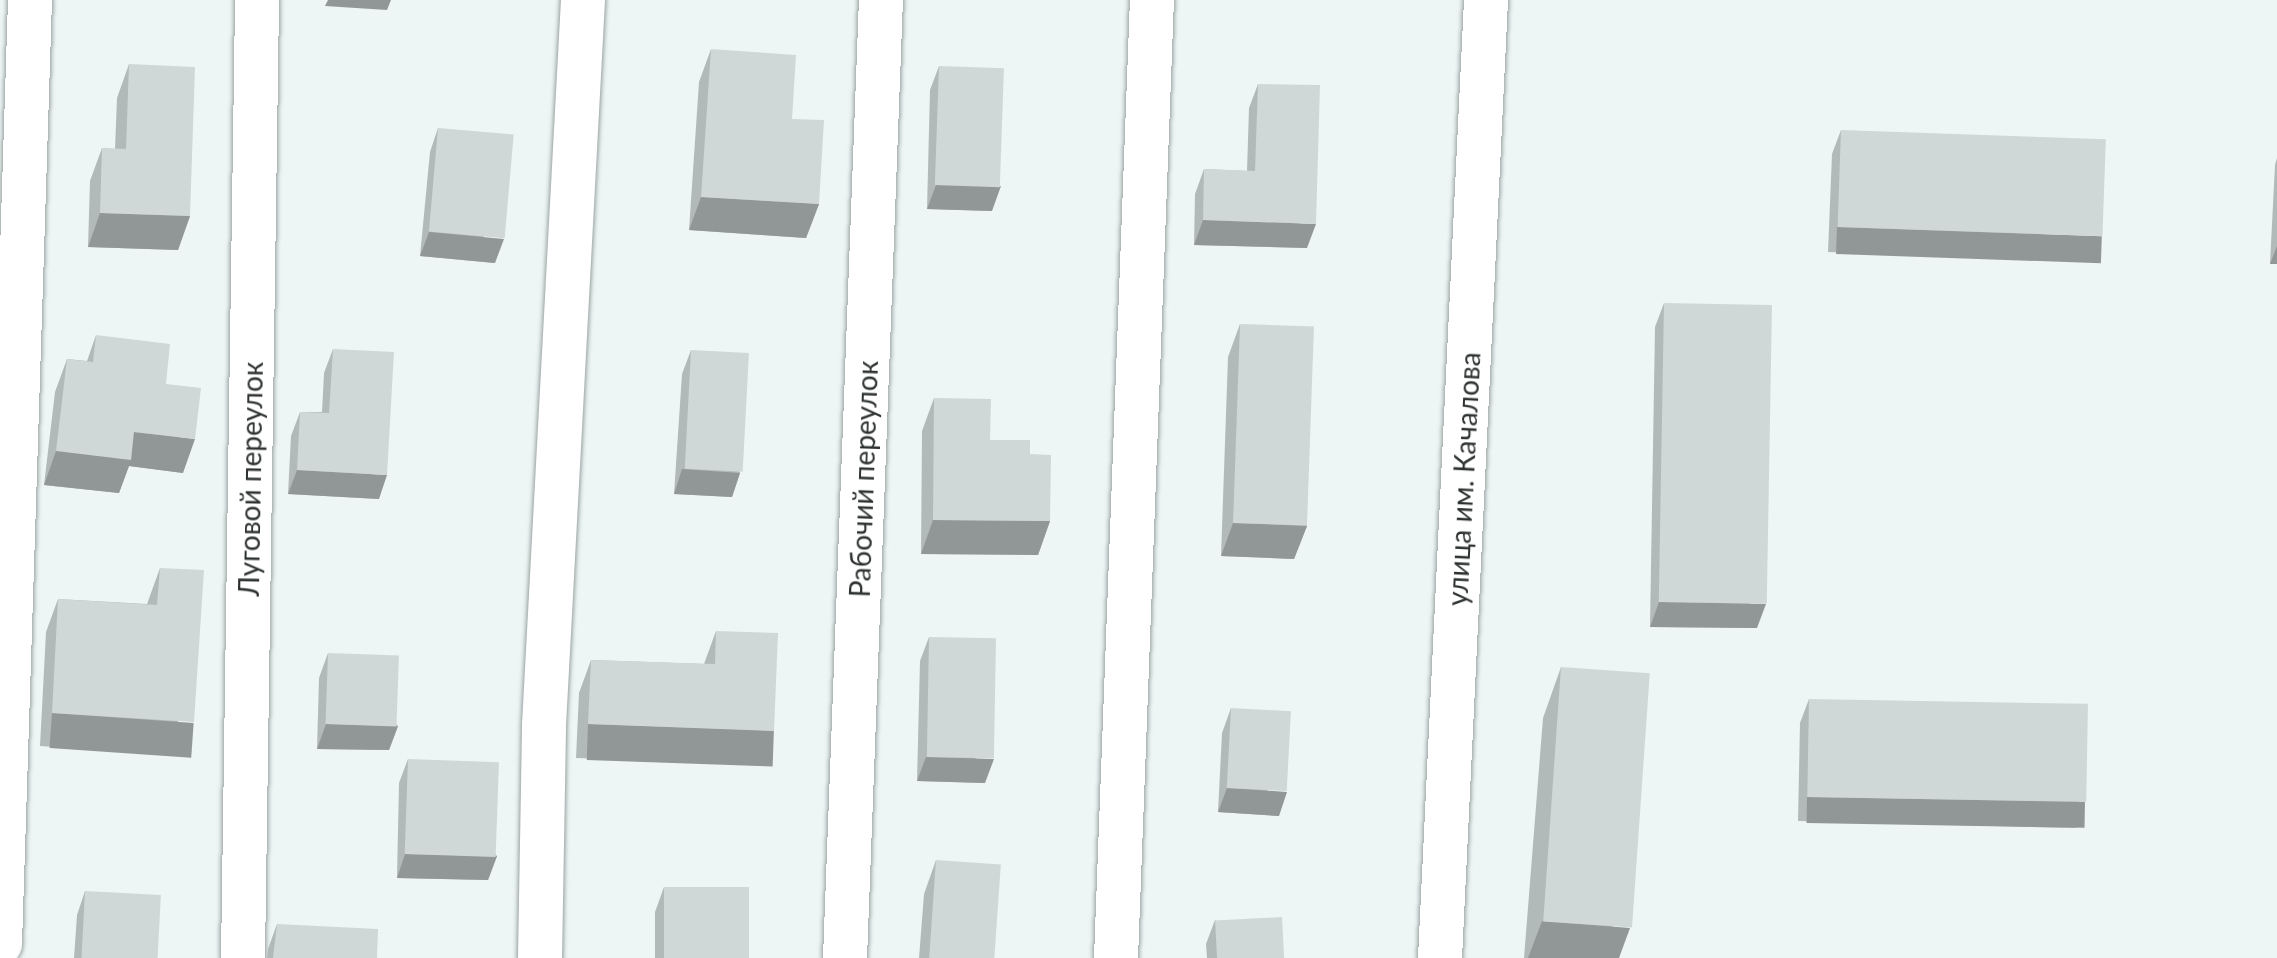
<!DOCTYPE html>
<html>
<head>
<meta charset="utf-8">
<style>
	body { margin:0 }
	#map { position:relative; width:2277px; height:958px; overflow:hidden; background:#edf6f5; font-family:Lato,sans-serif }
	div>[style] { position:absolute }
	.roads { filter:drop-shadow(0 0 2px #9ba4a3) drop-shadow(0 0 2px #9ba4a3) }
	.minor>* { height:44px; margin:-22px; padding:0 22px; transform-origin:22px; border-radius:22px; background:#fff }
	.wall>* { inset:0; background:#b2bab9 }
	.shaded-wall>* { inset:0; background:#919796; transform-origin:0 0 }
	.building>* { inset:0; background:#cfd8d7; transform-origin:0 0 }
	span { translate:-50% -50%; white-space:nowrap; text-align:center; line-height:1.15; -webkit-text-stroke:7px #fff; paint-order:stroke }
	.street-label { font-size:28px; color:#2e3131 }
</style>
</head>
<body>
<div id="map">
	<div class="roads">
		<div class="minor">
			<div style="left:0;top:944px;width:944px;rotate:-88.18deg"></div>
			<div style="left:243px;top:958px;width:958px;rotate:-89.16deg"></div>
			<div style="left:540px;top:958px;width:233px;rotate:-89deg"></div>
			<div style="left:544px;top:725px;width:726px;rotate:-86.92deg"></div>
			<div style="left:845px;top:958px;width:959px;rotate:-87.85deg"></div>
			<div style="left:1116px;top:958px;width:959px;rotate:-87.85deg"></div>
			<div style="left:1440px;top:958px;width:959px;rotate:-87.25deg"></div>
		</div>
	</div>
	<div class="wall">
		<div style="clip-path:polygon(711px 49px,792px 119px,819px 204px,806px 238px,689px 230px,699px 82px)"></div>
		<div style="clip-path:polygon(129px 64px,190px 216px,178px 250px,88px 247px,90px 181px,102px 148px,115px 149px,117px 98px)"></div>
		<div style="clip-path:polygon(939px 66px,992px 211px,927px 209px,930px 90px)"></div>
		<div style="clip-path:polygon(1258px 84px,1307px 248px,1194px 245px,1195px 194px,1204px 169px,1247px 171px,1249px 108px)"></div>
		<div style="clip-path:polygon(438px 128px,495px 263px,420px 256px,430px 152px)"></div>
		<div style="clip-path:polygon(1841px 130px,2093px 262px,1828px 252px,1832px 154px)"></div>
		<div style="clip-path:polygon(2277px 158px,2277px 264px,2270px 264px,2275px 165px)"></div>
		<div style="clip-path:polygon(1664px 303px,1757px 628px,1650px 627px,1655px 327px)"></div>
		<div style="clip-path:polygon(1240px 324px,1307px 526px,1294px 559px,1221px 556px,1228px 357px)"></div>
		<div style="clip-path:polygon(96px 335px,166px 384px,183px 473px,129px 466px,119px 493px,44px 485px,55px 392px,67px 359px,87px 361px)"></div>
		<div style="clip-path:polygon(333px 349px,379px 499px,288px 494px,291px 436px,300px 412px,322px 412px,324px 373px)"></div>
		<div style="clip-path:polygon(691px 350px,740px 473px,732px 497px,674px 494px,682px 374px)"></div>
		<div style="clip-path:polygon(934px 398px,990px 440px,1030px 454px,1050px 521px,1038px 555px,921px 554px,922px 431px)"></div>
		<div style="clip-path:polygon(160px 568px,182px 755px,40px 746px,46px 632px,58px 599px,147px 604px)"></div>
		<div style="clip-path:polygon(716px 631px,762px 764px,576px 758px,579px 693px,591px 660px,704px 664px)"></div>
		<div style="clip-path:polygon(929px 637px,985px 783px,917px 781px,920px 661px)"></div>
		<div style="clip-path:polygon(328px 653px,398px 726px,389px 750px,317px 749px,319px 678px)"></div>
		<div style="clip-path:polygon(1561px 667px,1619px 958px,1524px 958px,1543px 718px)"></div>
		<div style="clip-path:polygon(1809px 699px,2085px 804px,2076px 828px,1798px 821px,1800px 723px)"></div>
		<div style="clip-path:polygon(1231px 708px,1279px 816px,1218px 812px,1222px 733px)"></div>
		<div style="clip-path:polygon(408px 759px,497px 856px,488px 880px,397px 878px,399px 783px)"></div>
		<div style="clip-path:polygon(936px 860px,994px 958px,919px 958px,924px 894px)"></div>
		<div style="clip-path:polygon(664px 887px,749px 958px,655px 958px,655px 912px)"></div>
		<div style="clip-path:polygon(85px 891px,157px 958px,74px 958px,77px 915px)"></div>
		<div style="clip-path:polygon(1215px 920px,1284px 958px,1207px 958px,1206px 944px)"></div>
		<div style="clip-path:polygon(277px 924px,377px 958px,267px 958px,268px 949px)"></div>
	</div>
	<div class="shaded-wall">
		<div style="clip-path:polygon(328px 0,391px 0,387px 10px,325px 6px)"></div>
		<div style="clip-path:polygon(936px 185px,1001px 186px,992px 211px,927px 209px)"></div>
		<div style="clip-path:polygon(701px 197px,819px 204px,806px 238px,689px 230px)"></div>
		<div style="clip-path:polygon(100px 213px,190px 216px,178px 250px,88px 247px)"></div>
		<div style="clip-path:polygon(1203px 220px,1316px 224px,1307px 248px,1194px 245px)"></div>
		<div style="left:1837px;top:227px;width:265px;height:27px;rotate:2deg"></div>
		<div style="clip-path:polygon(429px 232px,504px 239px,495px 263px,420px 256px)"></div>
		<div style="clip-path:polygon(2277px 246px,2277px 264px,2270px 264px)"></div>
		<div style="clip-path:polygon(134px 432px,195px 439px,183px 473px,129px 466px,119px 493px,44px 485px,56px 451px)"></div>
		<div style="clip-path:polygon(682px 469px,740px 473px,732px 497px,674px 494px)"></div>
		<div style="clip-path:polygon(297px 470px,387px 475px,379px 499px,288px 494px)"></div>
		<div style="clip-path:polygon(933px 520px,1050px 521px,1038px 555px,921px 554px)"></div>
		<div style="clip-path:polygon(1233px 523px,1307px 526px,1294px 559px,1221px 556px)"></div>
		<div style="clip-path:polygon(1659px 602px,1766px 604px,1757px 628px,1650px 627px)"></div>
		<div style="left:52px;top:713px;width:142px;height:35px;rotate:4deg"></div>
		<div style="clip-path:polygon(326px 724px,398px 726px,389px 750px,317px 749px)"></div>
		<div style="left:588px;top:724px;width:186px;height:36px;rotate:2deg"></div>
		<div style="clip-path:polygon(926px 757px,994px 759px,985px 783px,917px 781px)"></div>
		<div style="clip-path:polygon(1227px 788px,1287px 792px,1279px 816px,1218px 812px)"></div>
		<div style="left:1807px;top:797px;width:278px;height:26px;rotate:1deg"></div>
		<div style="clip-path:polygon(405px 854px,497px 856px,488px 880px,397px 878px)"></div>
		<div style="clip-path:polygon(1542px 921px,1630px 928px,1619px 958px,1528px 958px)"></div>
	</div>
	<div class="building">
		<div style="clip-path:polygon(711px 49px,796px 55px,792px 119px,824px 120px,819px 204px,701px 197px)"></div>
		<div style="clip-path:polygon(129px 64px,195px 67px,190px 216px,100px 213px,102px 148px,126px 149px)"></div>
		<div style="left:939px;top:66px;width:65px;height:119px;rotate:2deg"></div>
		<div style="clip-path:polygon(1258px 84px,1320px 85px,1316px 224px,1203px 220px,1204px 169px,1255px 171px)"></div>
		<div style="left:438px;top:128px;width:76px;height:104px;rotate:5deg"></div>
		<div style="left:1841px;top:130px;width:265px;height:97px;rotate:2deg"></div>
		<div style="left:1664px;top:303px;width:108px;height:299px;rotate:1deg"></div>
		<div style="left:1240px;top:324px;width:74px;height:199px;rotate:2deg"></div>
		<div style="clip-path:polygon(96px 335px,170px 344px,166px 384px,201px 388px,195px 439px,134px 432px,131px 460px,56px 451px,67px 359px,93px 362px)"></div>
		<div style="clip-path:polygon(333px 349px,394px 352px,387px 475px,297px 470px,300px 412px,329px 413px)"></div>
		<div style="left:691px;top:350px;width:58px;height:119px;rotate:3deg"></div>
		<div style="clip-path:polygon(934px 398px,991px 399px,990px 440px,1030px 440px,1030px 454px,1051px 455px,1050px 521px,933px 520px)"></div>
		<div style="clip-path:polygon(160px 568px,204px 570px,194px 722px,52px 713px,58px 599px,157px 605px)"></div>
		<div style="clip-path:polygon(716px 631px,778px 633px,774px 731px,588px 724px,591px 660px,715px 664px)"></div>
		<div style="left:929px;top:637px;width:67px;height:120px;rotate:1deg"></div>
		<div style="left:328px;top:653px;width:71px;height:71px;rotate:2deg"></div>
		<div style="left:1561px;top:667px;width:89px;height:255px;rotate:4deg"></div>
		<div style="left:1809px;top:699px;width:279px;height:98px;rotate:1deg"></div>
		<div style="left:1231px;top:708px;width:60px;height:80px;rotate:3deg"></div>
		<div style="left:408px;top:759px;width:91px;height:95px;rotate:2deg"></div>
		<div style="left:936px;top:860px;width:65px;height:98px;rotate:4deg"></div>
		<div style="left:664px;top:887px;width:85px;height:71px"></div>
		<div style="left:85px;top:891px;width:76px;height:67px;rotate:3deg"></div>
		<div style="left:1282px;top:917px;width:41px;height:67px;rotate:87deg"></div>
		<div style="clip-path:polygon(277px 924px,378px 929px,377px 958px,273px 958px)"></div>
	</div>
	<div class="street-label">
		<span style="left:250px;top:479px;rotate:-89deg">Луговой переулок</span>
		<span style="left:863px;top:479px;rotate:-88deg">Рабочий переулок</span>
		<span style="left:1463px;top:479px;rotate:-87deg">улица им. Качалова</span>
	</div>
</div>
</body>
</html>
